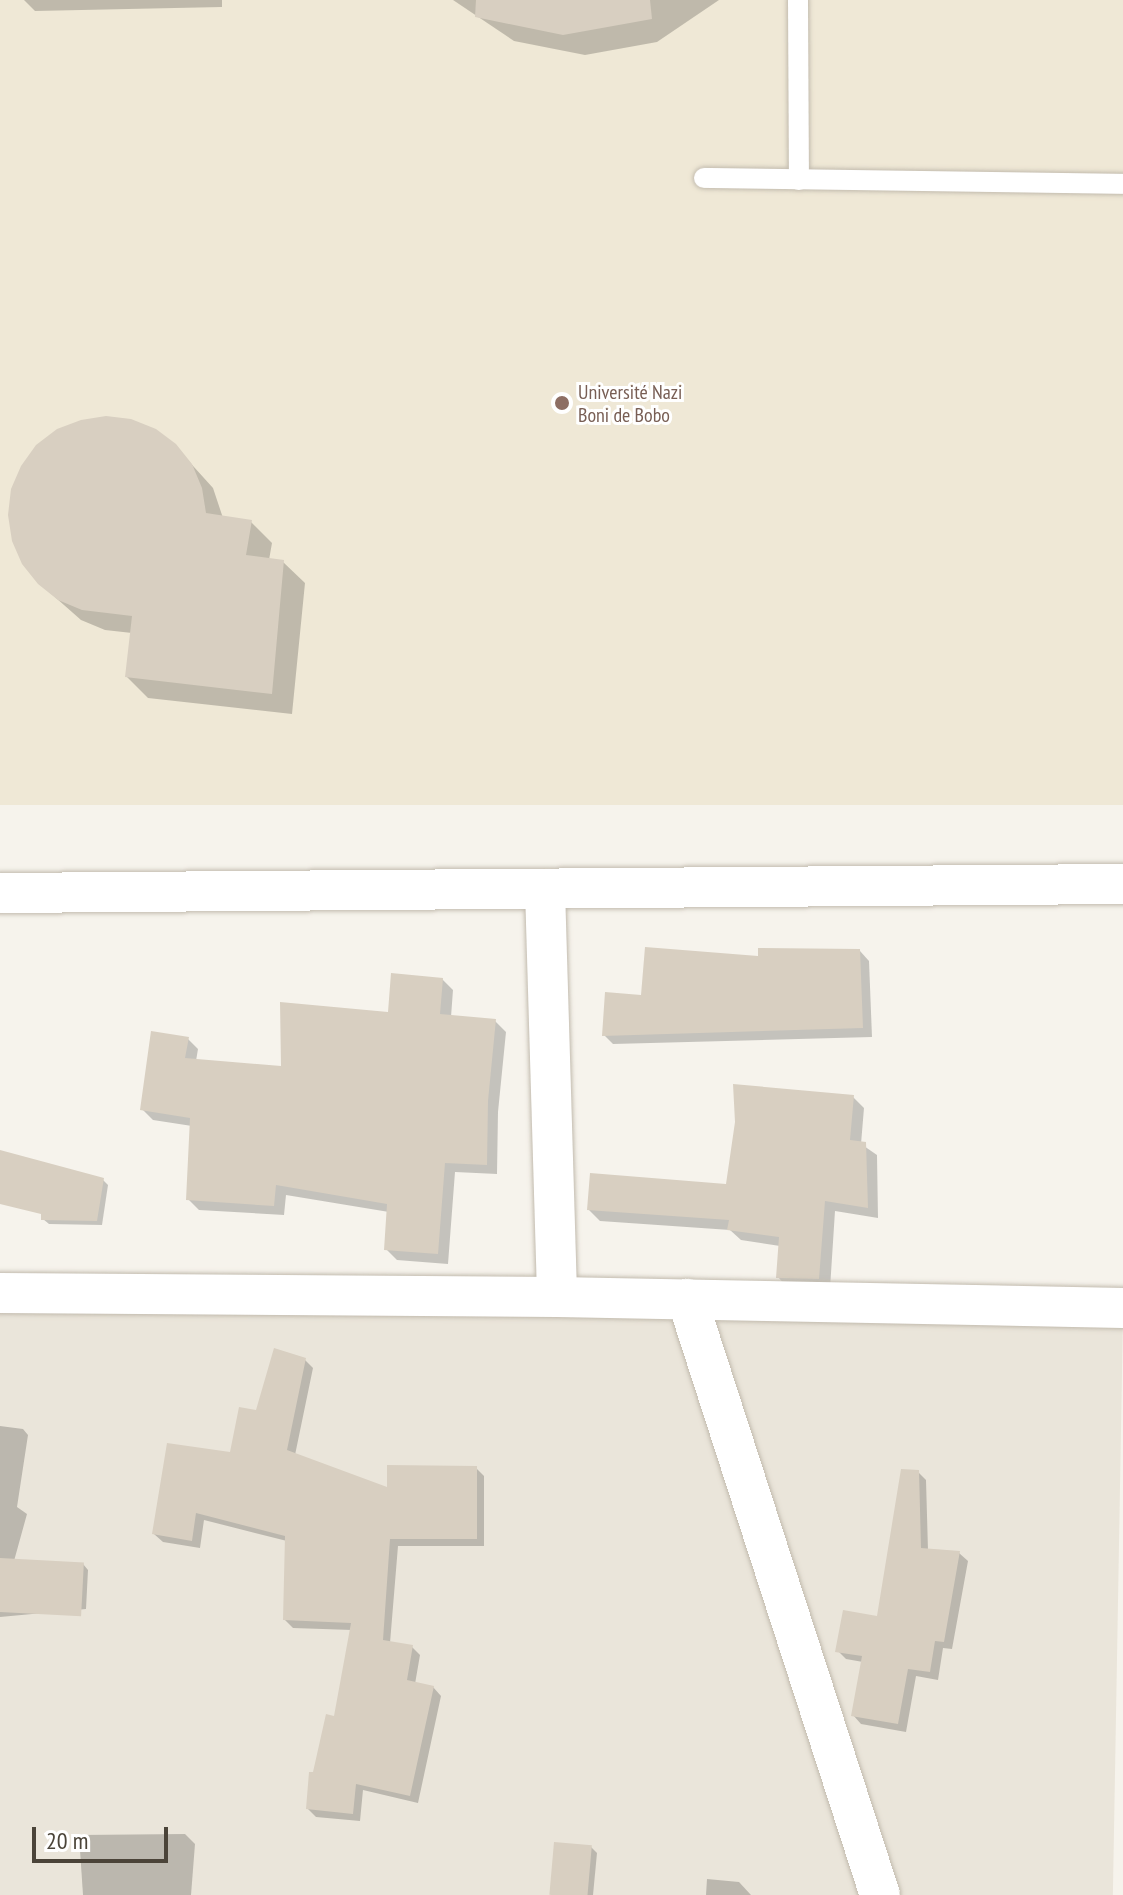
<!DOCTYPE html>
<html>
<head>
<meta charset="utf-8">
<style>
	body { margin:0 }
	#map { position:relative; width:1123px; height:1895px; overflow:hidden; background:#f6f3ec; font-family:"PT Sans Narrow",sans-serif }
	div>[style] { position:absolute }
	.residential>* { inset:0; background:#eae5da; transform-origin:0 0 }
	.education>* { inset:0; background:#efe8d6; transform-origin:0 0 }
	.shadow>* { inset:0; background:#0003 }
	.building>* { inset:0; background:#d8cfc1; transform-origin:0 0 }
	.roads { filter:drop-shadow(0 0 2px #c2bbae) drop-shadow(0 0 2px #c2bbae) }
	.service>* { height:20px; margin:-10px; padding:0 10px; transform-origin:10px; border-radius:10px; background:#fff }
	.minor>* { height:40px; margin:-20px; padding:0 20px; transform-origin:20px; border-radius:20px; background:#fff }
	.dots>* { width:22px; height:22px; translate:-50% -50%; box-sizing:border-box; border:4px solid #fff; border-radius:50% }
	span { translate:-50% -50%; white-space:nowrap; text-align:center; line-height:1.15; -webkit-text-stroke:6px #fff; paint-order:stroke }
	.education-label { font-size:20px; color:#785e54 }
	.left { translate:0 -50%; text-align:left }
	.scale { position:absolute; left:32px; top:1827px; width:136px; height:36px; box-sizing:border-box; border:4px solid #4b4439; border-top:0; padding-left:10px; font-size:24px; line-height:28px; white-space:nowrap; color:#4b4439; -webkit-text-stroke:6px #fff; paint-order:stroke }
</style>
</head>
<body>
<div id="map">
	<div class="residential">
		<div style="left:0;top:1305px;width:1123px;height:590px;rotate:1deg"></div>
	</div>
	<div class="education">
		<div style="left:0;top:0;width:1123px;height:805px"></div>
	</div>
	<div class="shadow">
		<div style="clip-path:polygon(24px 0,222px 0,222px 7px,35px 11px)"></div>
		<div style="clip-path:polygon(453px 0,719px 0,657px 42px,585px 55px,514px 41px)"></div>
		<div style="clip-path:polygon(175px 446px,213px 488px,223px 518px,251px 522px,272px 543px,269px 560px,283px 562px,305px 583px,292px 714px,148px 698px,127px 677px,132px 633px,105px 630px,81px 620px,39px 583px)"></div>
		<div style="clip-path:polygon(860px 951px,869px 961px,872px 1037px,613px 1044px,604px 1035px,642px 997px,760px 958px)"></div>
		<div style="clip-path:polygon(442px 979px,453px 990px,451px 1017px,495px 1021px,506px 1032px,498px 1112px,497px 1174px,455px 1172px,448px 1264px,397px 1260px,386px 1249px,389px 1212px,286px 1195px,284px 1215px,199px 1210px,188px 1199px,192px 1126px,153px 1120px,142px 1109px,188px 1039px,198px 1049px,196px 1061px,283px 1068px,389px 1014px)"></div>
		<div style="clip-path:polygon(853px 1097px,864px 1108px,861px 1144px,877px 1155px,878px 1218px,835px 1211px,830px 1289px,789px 1289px,778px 1277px,780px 1246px,741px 1240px,730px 1230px,600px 1221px,589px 1210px,728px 1186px)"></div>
		<div style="clip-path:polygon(103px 1180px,108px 1185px,102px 1225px,49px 1224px,43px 1219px)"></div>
		<div style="clip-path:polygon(305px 1360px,313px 1368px,295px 1455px,389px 1489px,476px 1468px,484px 1476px,484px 1546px,398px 1546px,390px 1643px,412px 1647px,420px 1655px,415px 1684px,433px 1687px,441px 1696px,418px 1803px,363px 1790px,360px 1821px,316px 1817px,308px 1809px,314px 1774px,335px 1719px,352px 1630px,293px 1628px,285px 1620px,287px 1541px,204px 1520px,200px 1548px,163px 1542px,154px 1534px,231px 1454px,257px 1412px)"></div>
		<div style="clip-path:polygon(0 1426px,23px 1429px,28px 1435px,17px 1507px,27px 1514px,14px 1561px,83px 1564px,88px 1570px,86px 1609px,0 1617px)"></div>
		<div style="clip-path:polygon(918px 1472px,926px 1480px,928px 1550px,959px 1553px,968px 1561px,952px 1649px,943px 1648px,938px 1680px,916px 1676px,906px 1732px,861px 1724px,853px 1715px,863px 1662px,846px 1659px,838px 1651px,879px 1618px)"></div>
		<div style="clip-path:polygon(185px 1834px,195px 1844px,191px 1895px,83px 1895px,79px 1835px)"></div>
		<div style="clip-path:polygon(591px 1847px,597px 1853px,593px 1895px,552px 1895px)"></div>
		<div style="clip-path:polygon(707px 1879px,739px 1882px,751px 1895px,706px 1895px)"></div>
	</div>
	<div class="building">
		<div style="clip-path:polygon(476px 0,650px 0,652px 19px,563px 35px,475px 17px)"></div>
		<div style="clip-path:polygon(106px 416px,131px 419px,156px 429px,176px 444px,192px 464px,202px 488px,206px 513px,252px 520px,246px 555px,284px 560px,272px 694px,125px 677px,132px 616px,82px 610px,58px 600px,38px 584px,22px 564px,12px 541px,8px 515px,11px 489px,21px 466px,36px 445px,57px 429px,81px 420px)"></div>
		<div style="clip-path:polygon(645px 947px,758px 956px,758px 948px,860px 949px,863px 1028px,602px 1036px,605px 992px,641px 995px)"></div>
		<div style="clip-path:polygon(391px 973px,443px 978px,440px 1014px,496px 1019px,488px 1101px,487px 1165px,445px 1163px,438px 1254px,384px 1250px,387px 1204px,276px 1185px,274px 1206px,186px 1200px,190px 1118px,140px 1110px,151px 1031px,189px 1037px,185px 1058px,281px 1066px,280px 1002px,388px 1012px)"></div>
		<div style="clip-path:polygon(733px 1084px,854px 1095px,850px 1140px,866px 1142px,868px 1208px,825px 1201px,819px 1279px,776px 1278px,779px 1237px,727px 1230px,729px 1220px,587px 1210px,590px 1173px,726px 1184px,735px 1122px)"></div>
		<div style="clip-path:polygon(0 1150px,104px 1178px,97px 1221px,41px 1220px,41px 1214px,0 1204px)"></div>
		<div style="clip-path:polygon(274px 1348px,306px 1358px,287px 1450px,387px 1487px,387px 1465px,477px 1466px,477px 1539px,390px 1539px,383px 1640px,413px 1645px,407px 1680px,434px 1686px,410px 1796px,356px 1784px,353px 1814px,306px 1809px,309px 1772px,313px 1772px,326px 1714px,334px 1716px,351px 1623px,283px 1620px,285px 1536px,196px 1513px,192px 1541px,152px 1534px,167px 1443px,230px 1452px,239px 1407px,256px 1410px)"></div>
		<div style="clip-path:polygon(901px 1469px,919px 1470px,921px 1548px,960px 1551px,944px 1642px,935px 1641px,930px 1672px,908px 1669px,898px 1724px,851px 1716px,862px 1656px,835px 1652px,843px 1610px,877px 1616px)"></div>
		<div style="left:0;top:1558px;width:84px;height:54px;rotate:3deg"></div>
		<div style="left:554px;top:1842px;width:38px;height:53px;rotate:5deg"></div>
	</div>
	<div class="roads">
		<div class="service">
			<div style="left:798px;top:0;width:180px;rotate:89.7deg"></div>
			<div style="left:704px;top:178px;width:419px;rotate:0.8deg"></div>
		</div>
		<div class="minor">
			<div style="left:545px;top:889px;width:408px;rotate:88.3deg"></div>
			<div style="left:0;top:893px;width:1123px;rotate:-0.46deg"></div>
			<div style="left:0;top:1293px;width:557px;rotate:0.41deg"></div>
			<div style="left:557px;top:1297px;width:566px;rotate:1.11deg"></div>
			<div style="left:687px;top:1299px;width:626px;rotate:72.06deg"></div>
		</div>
	</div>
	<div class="dots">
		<div style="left:562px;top:403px;background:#8d6e63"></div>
	</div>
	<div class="education-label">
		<span class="left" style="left:578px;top:404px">Université Nazi<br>Boni de Bobo</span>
	</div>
	<div class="scale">20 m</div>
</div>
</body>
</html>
